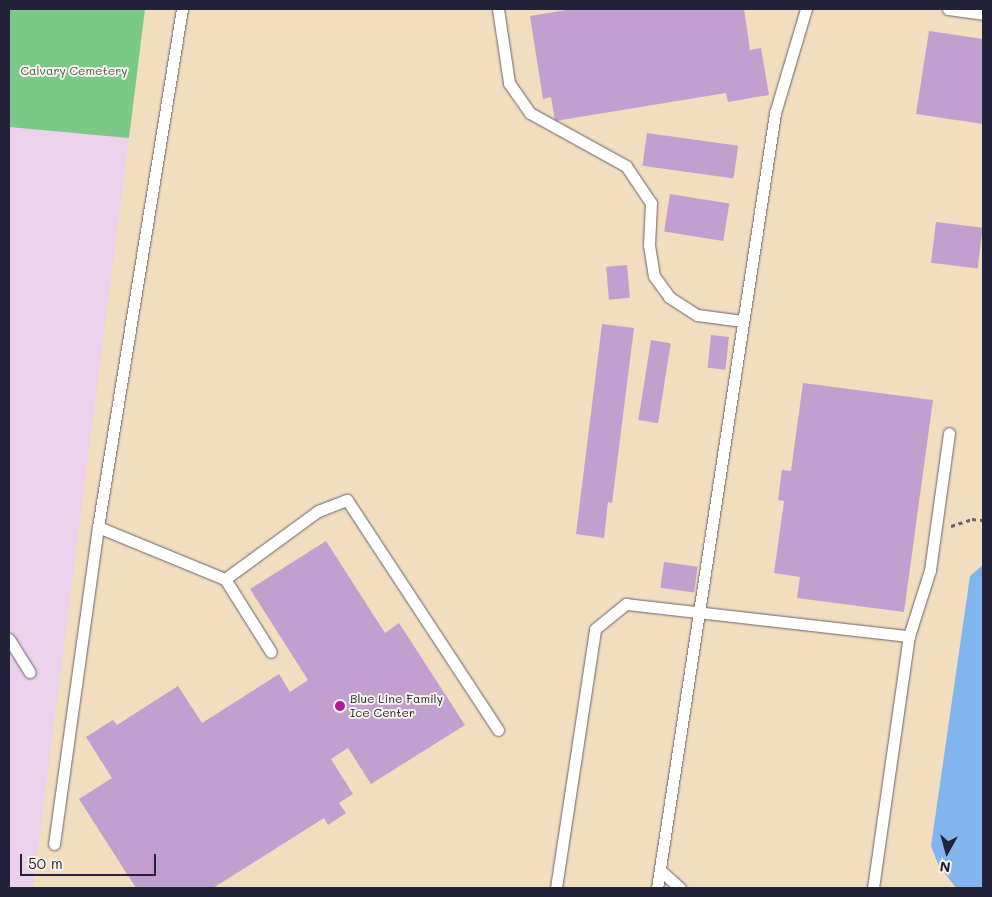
<!DOCTYPE html>
<html>
<head>
<meta charset="utf-8">
<style>
	body { margin:0 }
	#map { position:relative; width:992px; height:897px; overflow:hidden; background:#f2ddbf; font-family:Mali,sans-serif }
	div>[style] { position:absolute }
	.built>* { inset:0; background:#ebd1eb }
	.green>* { inset:0; background:#7bc989 }
	.water>* { inset:0; background:#82b4ee }
	.building>* { inset:0; background:#c29fcf; transform-origin:0 0 }
	.path>* { height:3px; margin-top:-1.5px; transform-origin:0; background:repeating-linear-gradient(90deg,#6b6369 0 4px,transparent 0 8px) }
	.roads { filter:drop-shadow(0 0 1px #6b6369) drop-shadow(0 0 1px #6b6369) }
	.service>* { height:11px; margin:-5.5px; padding:0 5.5px; transform-origin:5.5px; border-radius:5.5px; background:#fff }
	.dots>* { width:14px; height:14px; translate:-50% -50%; box-sizing:border-box; border:2px solid #f7f3e8; border-radius:50% }
	span { translate:-50% -50%; white-space:nowrap; text-align:center; line-height:1.15; -webkit-text-stroke:4px #f7f3e8; paint-order:stroke }
	.park-label { font-size:12px; color:#415c56 }
	.poi-label { font-size:12px; color:#22223b }
	.left { translate:0 -50%; text-align:left }
	.frame { position:absolute; inset:0; border:10px solid #22223b; pointer-events:none }
	.north { position:absolute; left:922px; top:827px; width:50px; height:50px; -webkit-text-stroke:4px #f7f3e8; paint-order:stroke; rotate:187deg; font-size:14px; font-weight:700; line-height:20px; text-align:center; color:#22223b }
	.north::after { content:''; display:block; margin:auto; width:18px; height:22px; background:#22223b; clip-path:polygon(50% 0,100% 100%,50% 72%,0 100%) }
	.scale { position:absolute; left:20px; top:854px; width:136px; height:22px; box-sizing:border-box; border:2px solid #22223b; border-top:0; padding-left:6px; font-size:15px; line-height:18px; white-space:nowrap; color:#22223b; -webkit-text-stroke:4px #f7f3e8; paint-order:stroke }
</style>
</head>
<body>
<div id="map">
	<div class="built">
		<div style="clip-path:polygon(9px 127px,129px 138px,33px 888px,9px 888px)"></div>
	</div>
	<div class="green">
		<div style="clip-path:polygon(9px 9px,145px 9px,129px 138px,9px 127px)"></div>
	</div>
	<div class="water">
		<div style="clip-path:polygon(983px 565px,983px 888px,956px 888px,938px 864px,931px 846px,970px 576px)"></div>
	</div>
	<div class="building">
		<div style="clip-path:polygon(573px 9px,744px 9px,750px 50px,761px 48px,769px 95px,728px 102px,726px 93px,555px 121px,551px 97px,543px 99px,530px 16px)"></div>
		<div style="clip-path:polygon(929px 31px,983px 39px,983px 124px,916px 114px)"></div>
		<div style="left:647px;top:133px;width:92px;height:33px;rotate:8deg"></div>
		<div style="left:670px;top:194px;width:60px;height:38px;rotate:9deg"></div>
		<div style="left:936px;top:222px;width:47px;height:41px;rotate:7deg"></div>
		<div style="left:627px;top:265px;width:33px;height:21px;rotate:85deg"></div>
		<div style="clip-path:polygon(602px 324px,634px 328px,612px 503px,608px 502px,604px 538px,576px 534px)"></div>
		<div style="left:711px;top:335px;width:18px;height:33px;rotate:6deg"></div>
		<div style="left:651px;top:340px;width:20px;height:81px;rotate:9deg"></div>
		<div style="clip-path:polygon(803px 383px,933px 400px,904px 612px,797px 598px,800px 577px,774px 573px,784px 501px,778px 500px,782px 470px,791px 471px)"></div>
		<div style="clip-path:polygon(326px 541px,385px 633px,399px 623px,465px 725px,371px 784px,348px 748px,331px 759px,353px 794px,339px 803px,346px 813px,328px 825px,324px 818px,213px 888px,136px 888px,79px 799px,112px 778px,86px 737px,113px 720px,117px 725px,178px 686px,202px 723px,279px 674px,290px 692px,308px 680px,250px 589px)"></div>
		<div style="left:664px;top:562px;width:34px;height:26px;rotate:8deg"></div>
	</div>
	<div class="path">
		<div style="left:951px;top:526px;width:22px;rotate:-18deg"></div>
		<div style="left:972px;top:519px;width:11px;rotate:5deg"></div>
	</div>
	<div class="roads">
		<div class="service">
			<div style="left:498px;top:9px;width:75px;rotate:81.5deg"></div>
			<div style="left:509px;top:83px;width:37px;rotate:55deg"></div>
			<div style="left:530px;top:113px;width:110px;rotate:28.9deg"></div>
			<div style="left:626px;top:166px;width:45px;rotate:56deg"></div>
			<div style="left:651px;top:203px;width:42px;rotate:92.7deg"></div>
			<div style="left:649px;top:245px;width:31px;rotate:81deg"></div>
			<div style="left:654px;top:276px;width:26px;rotate:54deg"></div>
			<div style="left:669px;top:297px;width:33px;rotate:33deg"></div>
			<div style="left:697px;top:315px;width:46px;rotate:7.4deg"></div>
			<div style="left:948px;top:9px;width:35px;rotate:8deg"></div>
			<div style="left:98px;top:527px;width:137px;rotate:22.3deg"></div>
			<div style="left:225px;top:579px;width:86px;rotate:57.8deg"></div>
			<div style="left:225px;top:579px;width:115px;rotate:-36.2deg"></div>
			<div style="left:318px;top:511px;width:31px;rotate:-21deg"></div>
			<div style="left:347px;top:500px;width:275px;rotate:56.7deg"></div>
			<div style="left:9px;top:639px;width:39px;rotate:58deg"></div>
			<div style="left:54px;top:844px;width:320px;rotate:-82.1deg"></div>
			<div style="left:98px;top:527px;width:525px;rotate:-80.79deg"></div>
			<div style="left:660px;top:870px;width:27px;rotate:42deg"></div>
			<div style="left:556px;top:888px;width:262px;rotate:-81.4deg"></div>
			<div style="left:595px;top:629px;width:40px;rotate:-39deg"></div>
			<div style="left:626px;top:604px;width:285px;rotate:6.5deg"></div>
			<div style="left:657px;top:888px;width:784px;rotate:-81.34deg"></div>
			<div style="left:775px;top:113px;width:109px;rotate:-73.4deg"></div>
			<div style="left:873px;top:888px;width:255px;rotate:-81.9deg"></div>
			<div style="left:909px;top:636px;width:69px;rotate:-72.3deg"></div>
			<div style="left:930px;top:570px;width:138px;rotate:-82.1deg"></div>
		</div>
	</div>
	<div class="dots">
		<div style="left:340px;top:706px;background:#b5179e"></div>
	</div>
	<div class="park-label">
		<span style="left:74px;top:71px">Calvary Cemetery</span>
	</div>
	<div class="poi-label">
		<span class="left" style="left:350px;top:706px">Blue Line Family<br>Ice Center</span>
	</div>
	<div class="frame"></div>
	<div class="north">N</div>
	<div class="scale">50 m</div>
</div>
</body>
</html>
